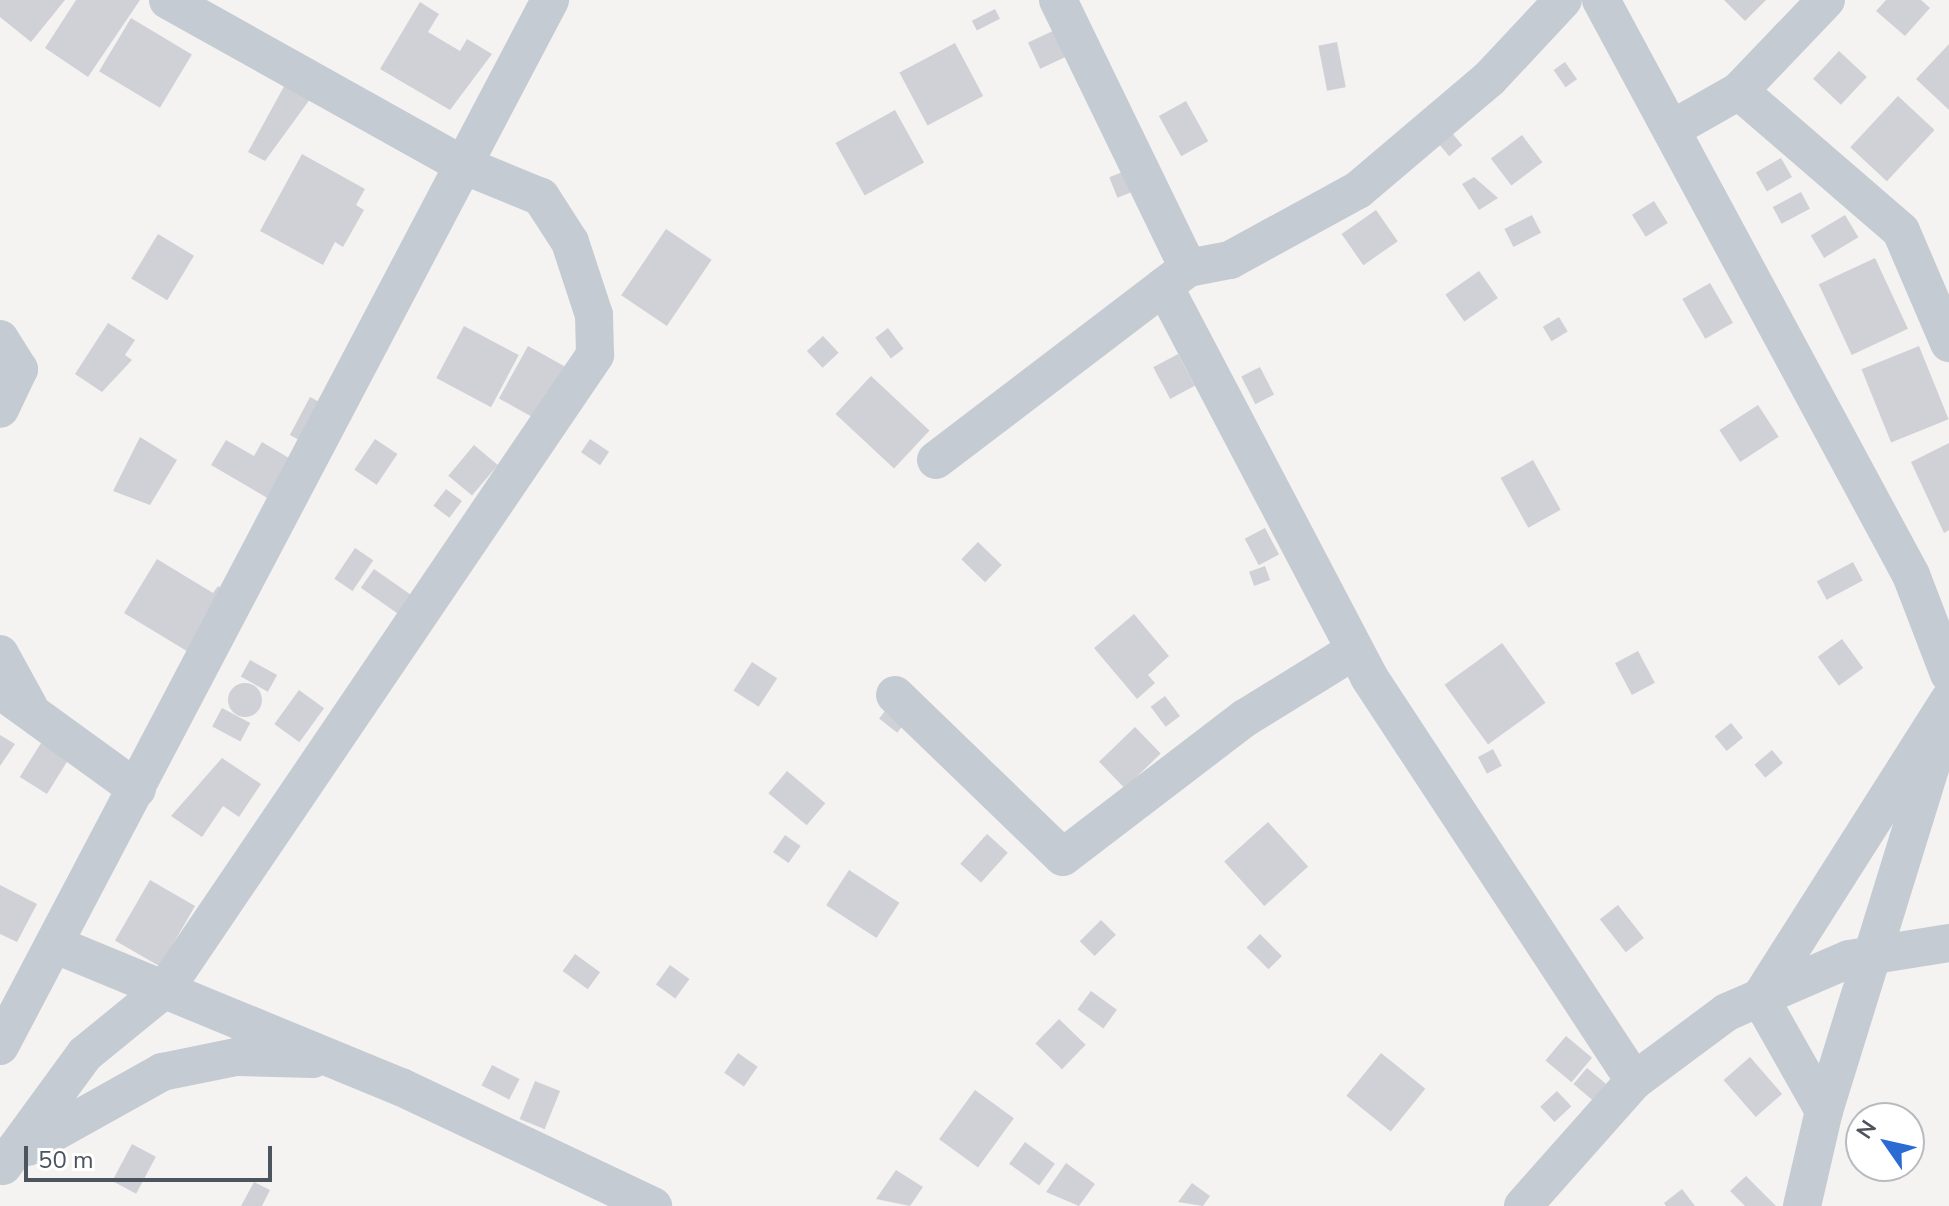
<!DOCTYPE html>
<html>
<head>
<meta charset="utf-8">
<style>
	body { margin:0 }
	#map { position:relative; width:1949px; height:1206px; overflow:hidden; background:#f4f3f2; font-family:"Nunito Sans",sans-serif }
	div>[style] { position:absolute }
	.building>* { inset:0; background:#d0d1d6; transform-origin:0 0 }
	.round { border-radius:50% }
	.minor>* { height:38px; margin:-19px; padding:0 19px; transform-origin:19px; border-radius:19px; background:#c5cbd2 }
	span { translate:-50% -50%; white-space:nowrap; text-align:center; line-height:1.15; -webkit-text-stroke:8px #fff; paint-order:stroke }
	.north { position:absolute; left:1845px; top:1102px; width:80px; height:80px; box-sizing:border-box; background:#fff; border:2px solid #b7bbbf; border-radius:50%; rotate:304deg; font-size:22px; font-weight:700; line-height:32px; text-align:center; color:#4c545e }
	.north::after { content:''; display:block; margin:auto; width:28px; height:36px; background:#2c6ad4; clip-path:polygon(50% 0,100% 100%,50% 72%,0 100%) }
	.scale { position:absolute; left:24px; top:1146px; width:248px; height:36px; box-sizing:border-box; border:4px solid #4c545e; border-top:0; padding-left:10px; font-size:24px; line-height:28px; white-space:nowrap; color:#4c545e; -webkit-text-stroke:6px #fff; paint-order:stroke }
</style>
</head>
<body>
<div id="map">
	<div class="building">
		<div style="clip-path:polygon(0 0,65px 0,31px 42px,0 17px)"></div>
		<div style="clip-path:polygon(76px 0,140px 0,88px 77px,45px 48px)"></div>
		<div style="clip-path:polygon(1724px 0,1766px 0,1745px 21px)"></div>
		<div style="clip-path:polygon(1886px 0,1921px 0,1930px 8px,1905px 36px,1876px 11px)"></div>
		<div style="clip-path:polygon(420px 2px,439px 14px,428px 32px,460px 51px,467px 39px,492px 54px,450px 110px,380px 69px)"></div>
		<div style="left:995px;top:9px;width:11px;height:26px;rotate:63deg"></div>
		<div style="left:131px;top:18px;width:71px;height:62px;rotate:31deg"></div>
		<div style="left:1057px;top:29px;width:29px;height:32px;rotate:65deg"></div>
		<div style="left:1337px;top:42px;width:46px;height:19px;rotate:79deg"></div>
		<div style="left:955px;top:43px;width:60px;height:63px;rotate:62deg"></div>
		<div style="clip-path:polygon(1949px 44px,1949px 110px,1916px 79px)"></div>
		<div style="left:1839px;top:51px;width:38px;height:38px;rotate:43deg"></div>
		<div style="left:1565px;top:62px;width:21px;height:14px;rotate:55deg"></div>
		<div style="clip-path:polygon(287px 81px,313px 95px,265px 161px,248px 152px)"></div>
		<div style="left:1898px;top:96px;width:50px;height:70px;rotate:43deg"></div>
		<div style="left:1186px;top:101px;width:46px;height:31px;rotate:61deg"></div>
		<div style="left:895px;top:110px;width:60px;height:68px;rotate:61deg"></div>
		<div style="left:1452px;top:133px;width:16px;height:17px;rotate:50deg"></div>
		<div style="left:1522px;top:135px;width:34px;height:39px;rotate:53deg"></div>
		<div style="clip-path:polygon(302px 154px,365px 189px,356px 205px,364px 210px,343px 247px,335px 242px,323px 265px,260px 231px)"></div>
		<div style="left:1781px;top:158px;width:22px;height:29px;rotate:60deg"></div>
		<div style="left:1125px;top:171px;width:22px;height:17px;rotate:68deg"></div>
		<div style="clip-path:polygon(1474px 177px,1498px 198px,1479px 210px,1462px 184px)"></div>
		<div style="left:1801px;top:192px;width:19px;height:32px;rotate:62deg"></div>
		<div style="left:1654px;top:201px;width:26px;height:26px;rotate:58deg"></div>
		<div style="left:1376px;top:210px;width:38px;height:42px;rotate:55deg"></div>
		<div style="left:1532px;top:215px;width:20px;height:31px;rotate:63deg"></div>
		<div style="left:1845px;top:215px;width:26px;height:40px;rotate:59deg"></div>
		<div style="left:666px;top:229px;width:55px;height:80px;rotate:34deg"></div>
		<div style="left:158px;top:234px;width:42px;height:52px;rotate:31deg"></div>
		<div style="left:1875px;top:258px;width:78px;height:62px;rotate:65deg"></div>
		<div style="left:1479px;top:271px;width:33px;height:41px;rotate:55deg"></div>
		<div style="left:1710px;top:283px;width:46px;height:32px;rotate:60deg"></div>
		<div style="left:1559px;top:317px;width:17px;height:19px;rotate:59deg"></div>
		<div style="clip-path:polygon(108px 323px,135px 340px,125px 355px,132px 360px,102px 392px,75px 374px)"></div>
		<div style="left:464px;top:326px;width:62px;height:59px;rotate:28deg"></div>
		<div style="left:888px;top:328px;width:26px;height:16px;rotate:53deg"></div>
		<div style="left:823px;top:336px;width:23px;height:22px;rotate:47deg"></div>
		<div style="left:528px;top:346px;width:55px;height:60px;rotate:29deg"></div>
		<div style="left:1919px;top:346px;width:79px;height:62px;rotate:68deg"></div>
		<div style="left:1178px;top:354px;width:36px;height:28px;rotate:62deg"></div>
		<div style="left:1260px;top:367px;width:31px;height:21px;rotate:63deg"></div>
		<div style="left:871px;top:376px;width:80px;height:52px;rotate:43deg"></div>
		<div style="left:310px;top:397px;width:24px;height:43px;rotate:28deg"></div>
		<div style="left:1758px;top:405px;width:38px;height:46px;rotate:57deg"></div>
		<div style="clip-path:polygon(140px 437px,177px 460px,150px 505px,113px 491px)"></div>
		<div style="left:375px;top:439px;width:27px;height:37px;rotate:34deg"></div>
		<div style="left:590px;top:439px;width:23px;height:16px;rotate:34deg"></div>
		<div style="clip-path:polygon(226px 440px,254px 456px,262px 442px,299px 464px,276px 503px,211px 465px)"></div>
		<div style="clip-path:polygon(1949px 443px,1949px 530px,1944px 533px,1911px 462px)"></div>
		<div style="left:474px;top:445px;width:31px;height:40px;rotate:40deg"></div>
		<div style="left:1533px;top:460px;width:57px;height:37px;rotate:61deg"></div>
		<div style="left:446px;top:489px;width:20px;height:21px;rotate:37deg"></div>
		<div style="left:1265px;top:528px;width:30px;height:23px;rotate:62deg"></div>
		<div style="left:978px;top:542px;width:33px;height:24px;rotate:44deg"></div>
		<div style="left:355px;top:548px;width:22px;height:37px;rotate:34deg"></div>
		<div style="clip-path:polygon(157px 559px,213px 593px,218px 586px,234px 595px,190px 653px,124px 613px)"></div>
		<div style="left:1853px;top:562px;width:21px;height:41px;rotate:62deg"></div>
		<div style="left:1265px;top:566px;width:15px;height:17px;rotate:70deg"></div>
		<div style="left:374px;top:569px;width:58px;height:23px;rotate:35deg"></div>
		<div style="clip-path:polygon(1134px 614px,1169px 656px,1148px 675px,1155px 683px,1137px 699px,1094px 648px)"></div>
		<div style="left:1842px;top:639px;width:36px;height:30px;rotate:54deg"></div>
		<div style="left:1502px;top:643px;width:74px;height:71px;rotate:54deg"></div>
		<div style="left:1638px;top:651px;width:36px;height:26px;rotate:62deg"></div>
		<div style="left:250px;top:660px;width:31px;height:19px;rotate:29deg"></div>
		<div style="left:752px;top:662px;width:30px;height:34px;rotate:33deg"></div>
		<div class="round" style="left:228px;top:683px;width:34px;height:34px"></div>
		<div style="left:299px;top:690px;width:31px;height:42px;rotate:36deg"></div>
		<div style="left:1165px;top:696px;width:25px;height:18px;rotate:53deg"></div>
		<div style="left:892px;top:702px;width:23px;height:21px;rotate:38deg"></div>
		<div style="left:222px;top:708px;width:32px;height:21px;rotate:28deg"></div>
		<div style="left:1731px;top:723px;width:19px;height:21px;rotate:51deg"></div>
		<div style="left:1135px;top:727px;width:37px;height:50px;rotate:46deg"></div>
		<div style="clip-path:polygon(0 735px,15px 744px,0 766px)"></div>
		<div style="left:41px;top:743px;width:32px;height:40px;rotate:32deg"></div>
		<div style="left:1493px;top:749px;width:19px;height:17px;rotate:62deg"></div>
		<div style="left:1772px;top:750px;width:17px;height:23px;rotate:50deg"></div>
		<div style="clip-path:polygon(222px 758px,261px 784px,239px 817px,223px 806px,202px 837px,171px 816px)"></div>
		<div style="left:787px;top:771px;width:50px;height:29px;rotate:40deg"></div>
		<div style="left:1268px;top:822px;width:60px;height:59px;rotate:48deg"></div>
		<div style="left:987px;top:834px;width:28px;height:40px;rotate:42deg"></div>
		<div style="left:785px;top:835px;width:19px;height:21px;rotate:35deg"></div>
		<div style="left:849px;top:870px;width:60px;height:42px;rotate:33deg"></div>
		<div style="left:150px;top:880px;width:52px;height:70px;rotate:30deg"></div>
		<div style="clip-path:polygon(0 885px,37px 904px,17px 942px,0 934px)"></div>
		<div style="left:1618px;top:905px;width:42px;height:23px;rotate:52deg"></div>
		<div style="left:1101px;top:920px;width:21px;height:30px;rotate:45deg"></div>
		<div style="left:1260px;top:934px;width:31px;height:19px;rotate:45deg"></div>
		<div style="left:575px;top:954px;width:31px;height:21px;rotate:36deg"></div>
		<div style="left:670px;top:965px;width:24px;height:24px;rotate:36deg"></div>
		<div style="left:1091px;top:991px;width:32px;height:23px;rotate:36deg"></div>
		<div style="left:1059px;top:1019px;width:37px;height:34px;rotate:44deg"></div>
		<div style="left:1566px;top:1036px;width:34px;height:32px;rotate:40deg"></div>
		<div style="left:738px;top:1053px;width:24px;height:24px;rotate:35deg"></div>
		<div style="left:1381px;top:1053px;width:57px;height:55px;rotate:39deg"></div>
		<div style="left:1750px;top:1057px;width:49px;height:35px;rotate:49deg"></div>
		<div style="left:492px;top:1065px;width:31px;height:23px;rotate:27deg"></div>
		<div style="left:1587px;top:1068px;width:25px;height:21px;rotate:40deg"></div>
		<div style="left:535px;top:1081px;width:27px;height:41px;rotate:22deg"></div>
		<div style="left:975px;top:1090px;width:48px;height:61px;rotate:36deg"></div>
		<div style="left:1557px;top:1091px;width:21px;height:23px;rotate:47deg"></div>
		<div style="left:1025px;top:1142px;width:37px;height:27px;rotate:36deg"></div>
		<div style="left:132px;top:1144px;width:27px;height:42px;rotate:28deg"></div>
		<div style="clip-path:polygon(1066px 1163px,1095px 1184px,1079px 1206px,1046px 1192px)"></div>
		<div style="clip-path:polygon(896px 1170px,923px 1187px,910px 1206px,876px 1199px)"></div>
		<div style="clip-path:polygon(1746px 1176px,1776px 1206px,1745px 1206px,1730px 1191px)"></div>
		<div style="clip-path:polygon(254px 1182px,270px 1190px,262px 1206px,241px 1206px)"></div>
		<div style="clip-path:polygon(1192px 1183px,1210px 1196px,1203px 1206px,1178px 1202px)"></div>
		<div style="clip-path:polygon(1682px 1189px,1695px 1206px,1666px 1206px,1664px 1203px)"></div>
	</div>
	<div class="minor">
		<div style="left:1058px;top:0;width:298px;rotate:64.1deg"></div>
		<div style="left:1601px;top:0;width:653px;rotate:61.67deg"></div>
		<div style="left:1911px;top:575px;width:106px;rotate:69deg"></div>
		<div style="left:1739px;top:91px;width:214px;rotate:40.8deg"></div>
		<div style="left:1901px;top:231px;width:122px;rotate:66.8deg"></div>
		<div style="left:1672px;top:129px;width:77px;rotate:-29.6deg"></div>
		<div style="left:1739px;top:91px;width:126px;rotate:-46.3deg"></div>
		<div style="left:1164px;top:286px;width:441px;rotate:62.3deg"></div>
		<div style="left:1369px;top:677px;width:483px;rotate:56.7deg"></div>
		<div style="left:0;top:339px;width:36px;rotate:58deg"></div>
		<div style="left:19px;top:369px;width:44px;rotate:115.4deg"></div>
		<div style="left:936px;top:460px;width:317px;rotate:-37.3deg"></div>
		<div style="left:1188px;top:268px;width:43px;rotate:-10.8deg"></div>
		<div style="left:1230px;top:260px;width:146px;rotate:-28.7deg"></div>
		<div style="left:1358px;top:190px;width:172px;rotate:-40.3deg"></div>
		<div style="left:1489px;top:79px;width:108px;rotate:-46.9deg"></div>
		<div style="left:0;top:654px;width:60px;rotate:61.3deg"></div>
		<div style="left:0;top:690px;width:169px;rotate:35.9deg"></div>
		<div style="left:895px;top:695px;width:233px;rotate:44deg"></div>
		<div style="left:1063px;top:857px;width:229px;rotate:-37.4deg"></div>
		<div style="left:1245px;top:718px;width:129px;rotate:-31.7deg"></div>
		<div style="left:56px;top:945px;width:373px;rotate:22.4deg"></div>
		<div style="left:401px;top:1087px;width:279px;rotate:25.3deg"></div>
		<div style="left:0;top:1046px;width:1182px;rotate:-62.26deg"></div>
		<div style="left:1824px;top:1111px;width:386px;rotate:-72.8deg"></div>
		<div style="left:28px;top:1147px;width:154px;rotate:-29.2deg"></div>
		<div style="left:162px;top:1072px;width:76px;rotate:-11.5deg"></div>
		<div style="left:236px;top:1057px;width:77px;rotate:1.5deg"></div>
		<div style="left:3px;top:1166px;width:139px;rotate:-53.8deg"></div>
		<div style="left:85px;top:1054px;width:104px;rotate:-39.2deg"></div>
		<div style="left:166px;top:988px;width:765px;rotate:-55.87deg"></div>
		<div style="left:595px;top:355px;width:40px;rotate:-91.4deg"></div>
		<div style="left:594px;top:315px;width:77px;rotate:-108.2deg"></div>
		<div style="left:570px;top:242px;width:54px;rotate:-122.8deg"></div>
		<div style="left:541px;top:197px;width:84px;rotate:-157.7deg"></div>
		<div style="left:463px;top:165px;width:338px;rotate:-150.8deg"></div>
		<div style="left:1523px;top:1206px;width:167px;rotate:-48.4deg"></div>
		<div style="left:1634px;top:1081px;width:116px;rotate:-36.6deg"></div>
		<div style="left:1727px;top:1012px;width:133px;rotate:-23.5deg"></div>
		<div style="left:1849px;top:959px;width:101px;rotate:-9.1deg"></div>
		<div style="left:1802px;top:1206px;width:98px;rotate:-77deg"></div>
		<div style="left:1824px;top:1111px;width:130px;rotate:-119.5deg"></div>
		<div style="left:1760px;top:998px;width:353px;rotate:-57.6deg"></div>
	</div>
	<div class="north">N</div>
	<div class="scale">50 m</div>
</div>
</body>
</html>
